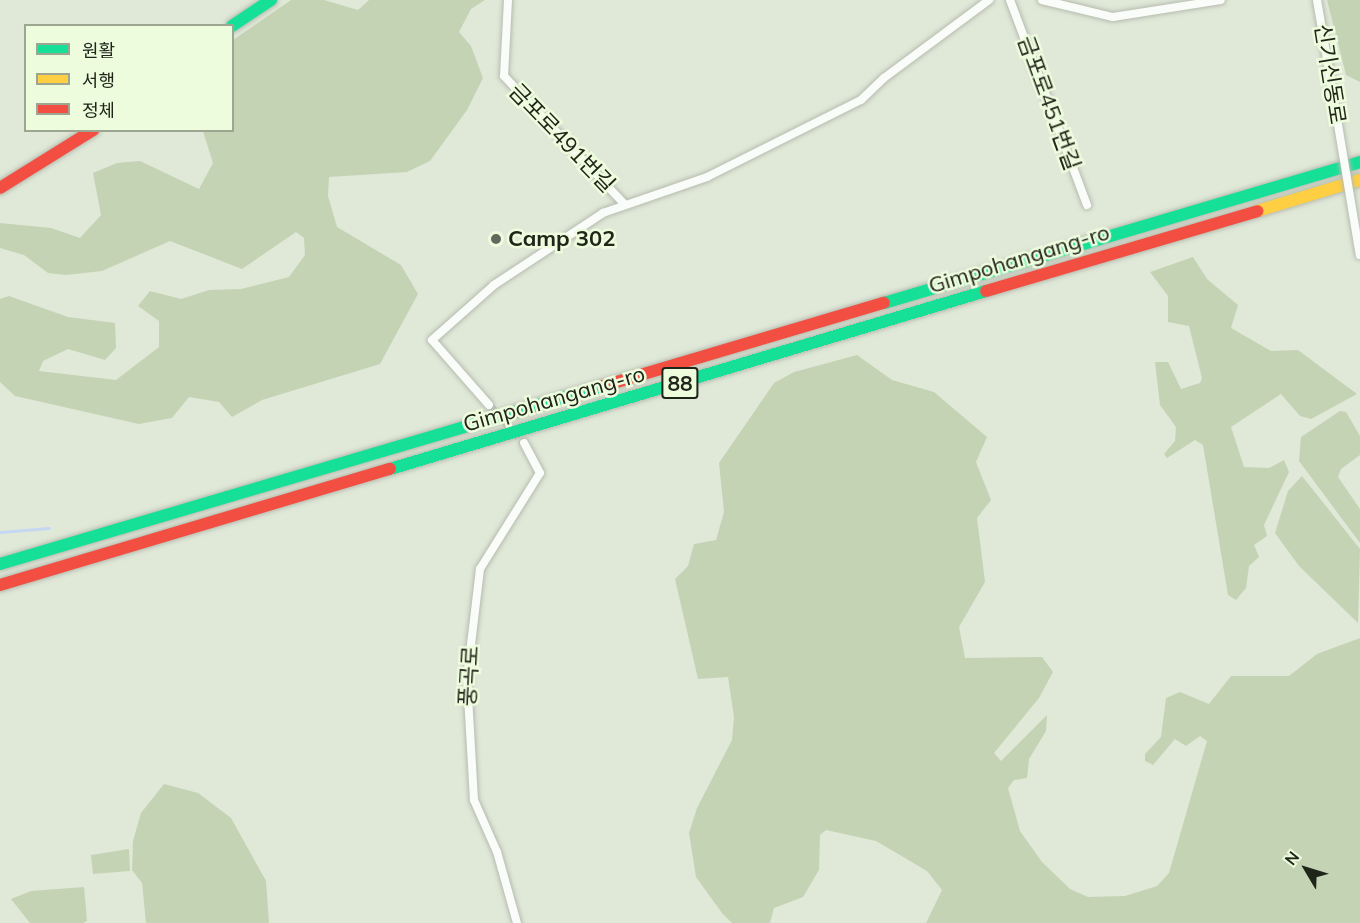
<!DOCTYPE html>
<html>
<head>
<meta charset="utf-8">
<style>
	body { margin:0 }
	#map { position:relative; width:1360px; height:923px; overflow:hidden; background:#e0e8d8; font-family:Mulish,"Noto Sans KR",sans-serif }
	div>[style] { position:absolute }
	.green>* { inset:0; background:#c5d3b5 }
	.stream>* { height:3px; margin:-1.5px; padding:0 1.5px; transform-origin:1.5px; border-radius:1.5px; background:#c5d7f3 }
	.street-tunnel>* { height:8px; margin-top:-4px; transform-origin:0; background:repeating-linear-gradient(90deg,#bac1b2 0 8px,transparent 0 12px) }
	.roads { filter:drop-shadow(0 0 2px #b6bcaf) drop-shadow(0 0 2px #b6bcaf) }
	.street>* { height:8px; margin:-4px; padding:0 4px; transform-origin:4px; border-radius:4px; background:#fafcf9 }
	.fast>* { height:12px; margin:-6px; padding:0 6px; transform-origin:6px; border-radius:6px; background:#16e098 }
	.slow>* { height:12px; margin:-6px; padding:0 6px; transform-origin:6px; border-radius:6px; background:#ffcf43 }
	.jam>* { height:12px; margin:-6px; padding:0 6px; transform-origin:6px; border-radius:6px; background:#f24e42 }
	.bridges { filter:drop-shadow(0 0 2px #b6bcaf) drop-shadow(0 0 2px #b6bcaf) }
	.street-bridge>* { height:8px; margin:-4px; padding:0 4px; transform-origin:4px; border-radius:4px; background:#fafcf9 }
	.dots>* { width:16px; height:16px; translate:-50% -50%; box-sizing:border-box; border:3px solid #eefcde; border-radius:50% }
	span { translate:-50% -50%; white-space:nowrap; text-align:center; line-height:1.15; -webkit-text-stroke:5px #eefcde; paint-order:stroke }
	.shield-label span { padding:2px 4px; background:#eefcde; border:2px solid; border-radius:4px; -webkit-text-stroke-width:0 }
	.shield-label { font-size:21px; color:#20251a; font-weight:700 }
	.street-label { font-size:22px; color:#20251a }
	.poi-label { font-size:22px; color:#20251a; font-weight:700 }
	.left { translate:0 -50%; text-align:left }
	.legend { position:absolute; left:24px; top:24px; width:210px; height:108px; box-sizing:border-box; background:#eefcde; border:2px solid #9ca690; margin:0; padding:8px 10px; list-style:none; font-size:18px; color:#20251a }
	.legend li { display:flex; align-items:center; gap:12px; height:30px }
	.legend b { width:30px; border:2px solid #9ca690 }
	.north { position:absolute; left:1276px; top:839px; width:60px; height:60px; -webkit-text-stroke:4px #eefcde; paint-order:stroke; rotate:308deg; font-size:16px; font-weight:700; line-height:24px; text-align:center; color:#20251a }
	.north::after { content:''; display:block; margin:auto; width:21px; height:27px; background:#20251a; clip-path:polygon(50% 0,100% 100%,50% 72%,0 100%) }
</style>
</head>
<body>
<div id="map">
	<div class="green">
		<div style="clip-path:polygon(291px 0,324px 0,358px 10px,369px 0,485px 0,471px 9px,459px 32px,471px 46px,483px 78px,467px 110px,430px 161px,407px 172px,329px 177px,328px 196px,337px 227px,401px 265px,418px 294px,380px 364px,262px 400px,232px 417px,219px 402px,189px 397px,172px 418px,139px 424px,15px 396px,0 382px,0 299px,9px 296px,68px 317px,115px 323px,116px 348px,105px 360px,68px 349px,43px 361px,39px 371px,116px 380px,159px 347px,159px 321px,138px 306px,150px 291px,181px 299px,209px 290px,241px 289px,289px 277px,305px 255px,304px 238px,296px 232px,242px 269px,170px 241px,102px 271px,66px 275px,48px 273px,24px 255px,0 248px,0 223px,51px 228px,80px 238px,101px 215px,93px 173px,117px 163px,140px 161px,199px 189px,213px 163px,203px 131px,232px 130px,233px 40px)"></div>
		<div style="clip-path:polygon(1327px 0,1360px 0,1360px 82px,1346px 75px)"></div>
		<div style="clip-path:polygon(1193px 257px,1207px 279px,1238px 305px,1231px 328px,1271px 351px,1298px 350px,1357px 394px,1311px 419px,1300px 416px,1281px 394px,1231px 427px,1244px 467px,1269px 468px,1284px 460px,1289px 472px,1264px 525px,1267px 536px,1254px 545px,1259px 557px,1249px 566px,1246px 588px,1236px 600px,1228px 595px,1203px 445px,1195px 440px,1167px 458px,1164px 454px,1175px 441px,1176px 427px,1160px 405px,1155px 362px,1168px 362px,1181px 389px,1200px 383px,1202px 378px,1189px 326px,1168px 322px,1168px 296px,1150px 272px)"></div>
		<div style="clip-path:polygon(857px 355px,892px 380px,934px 392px,987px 437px,976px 462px,991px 500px,977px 518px,985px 582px,959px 627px,965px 658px,1042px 657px,1053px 672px,1039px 698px,994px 753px,1001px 761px,1047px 715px,1046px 731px,1029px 759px,1027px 778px,1014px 780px,1008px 788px,1020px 831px,1042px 862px,1070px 889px,1088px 897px,1125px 896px,1157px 886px,1169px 873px,1207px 741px,1200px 736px,1186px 746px,1175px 739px,1153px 765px,1145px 761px,1145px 754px,1161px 737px,1166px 698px,1180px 692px,1209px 704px,1231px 676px,1289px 676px,1317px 654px,1360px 638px,1360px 923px,926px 923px,942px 890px,927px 871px,876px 841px,826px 830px,820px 835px,819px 870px,803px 897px,774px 908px,770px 923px,732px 923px,722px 913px,696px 877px,689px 833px,697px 808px,732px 740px,734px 717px,728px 677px,698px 679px,675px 579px,688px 566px,694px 544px,716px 540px,724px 512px,719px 463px,774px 383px,794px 372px)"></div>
		<div style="clip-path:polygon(1340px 411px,1346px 412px,1360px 436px,1360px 455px,1341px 469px,1338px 477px,1360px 509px,1360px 543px,1299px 461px,1301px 437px)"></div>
		<div style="clip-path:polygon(1302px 476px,1360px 549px,1358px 623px,1299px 566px,1275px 533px,1288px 491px)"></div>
		<div style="clip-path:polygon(164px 784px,198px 793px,231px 818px,266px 881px,269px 923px,146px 923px,142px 883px,132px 870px,133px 841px,141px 813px)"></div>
		<div style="clip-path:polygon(129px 849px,130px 871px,93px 874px,91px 855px)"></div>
		<div style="clip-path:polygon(84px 887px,87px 921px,83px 923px,30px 923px,11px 899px,31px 891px)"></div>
	</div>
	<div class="stream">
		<div style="left:0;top:532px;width:49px;rotate:-4.7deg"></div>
	</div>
	<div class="street-tunnel">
		<div style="left:489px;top:405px;width:52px;rotate:47.4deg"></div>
	</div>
	<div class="roads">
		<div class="street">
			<div style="left:508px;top:0;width:76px;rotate:93deg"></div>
			<div style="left:504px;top:76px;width:175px;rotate:46.8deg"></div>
			<div style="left:1010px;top:0;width:219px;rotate:69.4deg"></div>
			<div style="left:1042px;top:0;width:73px;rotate:13.5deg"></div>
			<div style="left:1113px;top:17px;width:109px;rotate:-8.9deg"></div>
			<div style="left:1317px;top:0;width:42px;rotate:80.3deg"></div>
			<div style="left:489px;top:405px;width:86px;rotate:-131.2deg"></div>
			<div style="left:432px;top:340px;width:83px;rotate:-41.6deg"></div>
			<div style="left:494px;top:285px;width:131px;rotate:-33.4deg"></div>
			<div style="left:603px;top:213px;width:110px;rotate:-19.1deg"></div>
			<div style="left:707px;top:177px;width:172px;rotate:-26.6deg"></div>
			<div style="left:861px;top:100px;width:32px;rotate:-44deg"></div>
			<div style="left:884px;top:78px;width:131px;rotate:-36.6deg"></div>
			<div style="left:517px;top:923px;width:74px;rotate:-105.7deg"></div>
			<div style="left:497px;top:852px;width:57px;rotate:-113.9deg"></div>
			<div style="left:474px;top:800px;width:122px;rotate:-93.3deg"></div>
			<div style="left:467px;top:678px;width:110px;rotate:-83.2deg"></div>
			<div style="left:480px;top:569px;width:113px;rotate:-58deg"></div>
			<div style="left:540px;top:473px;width:34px;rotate:-118deg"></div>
		</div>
		<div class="fast">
			<div style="left:232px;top:26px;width:47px;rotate:-33.7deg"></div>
			<div style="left:884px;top:303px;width:496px;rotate:-16.5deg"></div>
			<div style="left:390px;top:469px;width:622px;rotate:-16.63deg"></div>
			<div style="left:0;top:564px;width:629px;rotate:-16.45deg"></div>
		</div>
		<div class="slow">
			<div style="left:1257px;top:211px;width:108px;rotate:-16.8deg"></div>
		</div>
		<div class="jam">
			<div style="left:0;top:188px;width:110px;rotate:-31.9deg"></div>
			<div style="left:986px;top:291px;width:283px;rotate:-16.4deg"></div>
			<div style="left:603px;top:386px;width:293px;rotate:-16.5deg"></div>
			<div style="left:0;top:585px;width:407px;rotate:-16.6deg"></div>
		</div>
	</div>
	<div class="bridges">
		<div class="street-bridge">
			<div style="left:1324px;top:41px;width:217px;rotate:80.5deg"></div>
		</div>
	</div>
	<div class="dots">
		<div style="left:496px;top:239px;background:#63695c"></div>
	</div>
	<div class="shield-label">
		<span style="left:680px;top:383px">88</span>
	</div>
	<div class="street-label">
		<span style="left:1330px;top:74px;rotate:81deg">신기신동로</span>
		<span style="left:1049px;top:103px;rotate:70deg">금포로451번길</span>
		<span style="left:562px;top:138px;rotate:46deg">금포로491번길</span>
		<span style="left:1019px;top:259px;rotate:-17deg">Gimpohangang-ro</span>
		<span style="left:554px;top:399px;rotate:-16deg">Gimpohangang-ro</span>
		<span style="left:469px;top:676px;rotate:-87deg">풍곡로</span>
	</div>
	<div class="poi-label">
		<span class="left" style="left:508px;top:239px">Camp 302</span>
	</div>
	<ul class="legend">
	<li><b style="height:8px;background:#16e098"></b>원활</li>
	<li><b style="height:8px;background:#ffcf43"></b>서행</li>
	<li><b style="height:8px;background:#f24e42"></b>정체</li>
	</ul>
	<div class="north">N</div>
</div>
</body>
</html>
